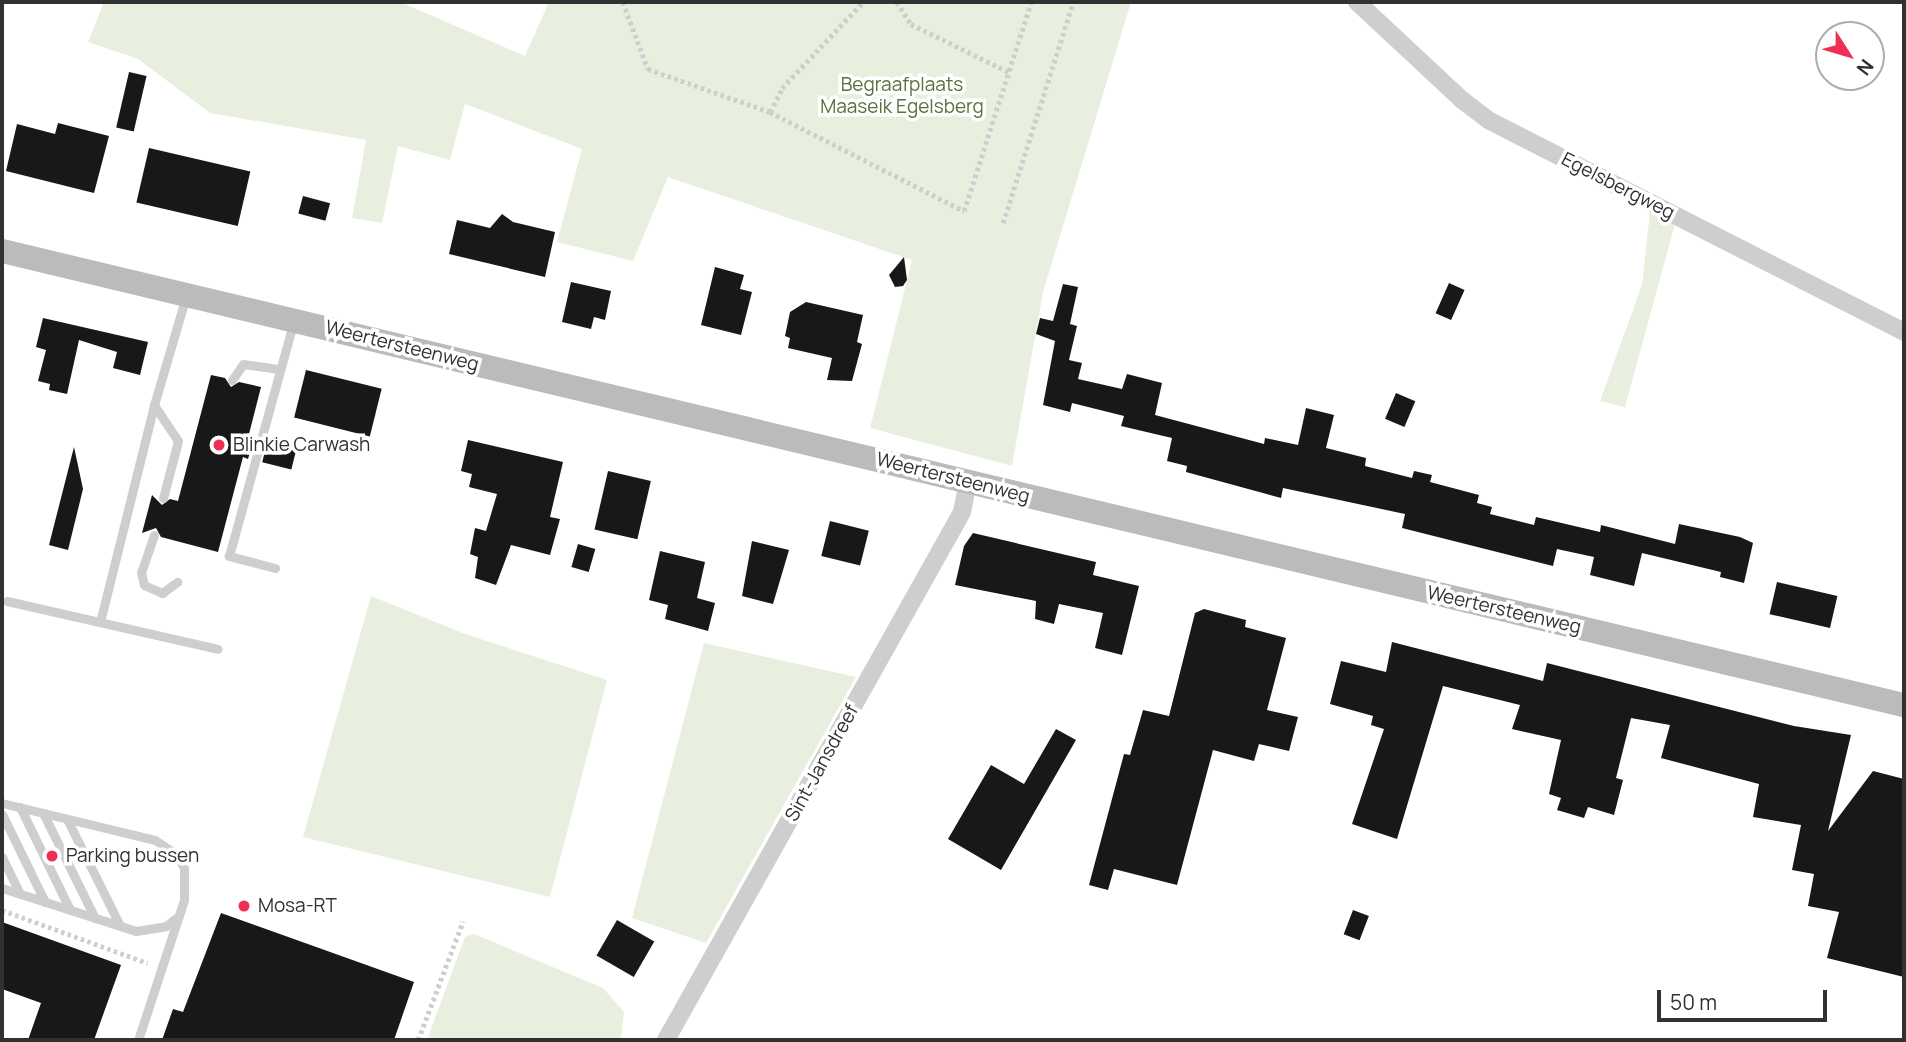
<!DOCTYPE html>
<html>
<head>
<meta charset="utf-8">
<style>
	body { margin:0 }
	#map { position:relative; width:1906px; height:1042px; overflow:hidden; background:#fff; font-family:Manrope,sans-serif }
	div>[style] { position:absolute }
	.green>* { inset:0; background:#e9efdf }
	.building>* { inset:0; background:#181818; transform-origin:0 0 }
	.path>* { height:4.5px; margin-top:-2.25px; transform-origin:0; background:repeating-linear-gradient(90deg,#cecece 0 3.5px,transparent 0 7px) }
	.service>* { height:9px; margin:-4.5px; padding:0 4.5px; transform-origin:4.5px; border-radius:4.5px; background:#cecece }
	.minor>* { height:18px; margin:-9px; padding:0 9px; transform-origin:9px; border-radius:9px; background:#cecece }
	.secondary>* { height:24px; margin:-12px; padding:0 12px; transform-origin:12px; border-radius:12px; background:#bbb }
	.dots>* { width:19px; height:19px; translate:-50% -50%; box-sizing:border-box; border:4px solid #fff; border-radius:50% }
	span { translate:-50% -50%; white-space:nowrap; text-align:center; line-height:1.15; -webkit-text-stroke:7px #fff; paint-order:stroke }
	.park-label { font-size:19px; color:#5b703b }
	.street-label { font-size:19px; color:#313131 }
	.poi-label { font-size:19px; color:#313131 }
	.left { translate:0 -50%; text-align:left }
	.frame { position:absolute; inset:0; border:4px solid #313131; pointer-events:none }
	.north { position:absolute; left:1815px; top:21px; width:70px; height:70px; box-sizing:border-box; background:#fff; border:2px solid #adadad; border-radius:50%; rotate:127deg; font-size:19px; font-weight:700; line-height:28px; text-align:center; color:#313131 }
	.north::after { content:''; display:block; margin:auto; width:24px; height:32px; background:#ee2e54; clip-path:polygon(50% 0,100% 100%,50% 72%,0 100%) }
	.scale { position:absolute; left:1657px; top:990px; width:170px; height:32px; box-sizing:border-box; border:4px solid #313131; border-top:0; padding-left:9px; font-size:21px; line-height:24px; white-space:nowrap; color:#313131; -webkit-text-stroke:5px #fff; paint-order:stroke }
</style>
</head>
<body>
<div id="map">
	<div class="green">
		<div style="clip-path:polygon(104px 2px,400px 2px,525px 56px,549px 2px,1131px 2px,1043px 292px,1012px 466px,870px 428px,912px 260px,668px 177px,633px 261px,557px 242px,582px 149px,465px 104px,450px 160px,398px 146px,382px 223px,352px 218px,366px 140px,210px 113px,138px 59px,88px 42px)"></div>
		<div style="clip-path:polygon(1650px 212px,1675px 224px,1625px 407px,1600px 401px,1642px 285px)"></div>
		<div style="clip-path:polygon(371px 596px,465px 634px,607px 680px,550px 897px,303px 837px)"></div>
		<div style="clip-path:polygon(704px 643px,856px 677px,706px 943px,632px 918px)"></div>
		<div style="clip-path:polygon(474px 934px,603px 988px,624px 1012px,621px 1040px,427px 1040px,465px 937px)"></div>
	</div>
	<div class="building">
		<div style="left:129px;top:72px;width:18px;height:57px;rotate:13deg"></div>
		<div style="clip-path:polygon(58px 123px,109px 136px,94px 193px,6px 171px,17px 124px,55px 134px)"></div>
		<div style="left:149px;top:148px;width:104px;height:56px;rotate:13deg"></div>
		<div style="left:303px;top:196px;width:28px;height:18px;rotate:15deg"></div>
		<div style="clip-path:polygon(502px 214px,513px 222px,555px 232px,545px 277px,449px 254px,457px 220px,490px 228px)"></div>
		<div style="clip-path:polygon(904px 257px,907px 280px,903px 286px,895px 287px,889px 275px)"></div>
		<div style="clip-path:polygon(715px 267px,744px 275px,740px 289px,752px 292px,741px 335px,701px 325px)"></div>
		<div style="clip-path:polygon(571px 282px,611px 291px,605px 320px,594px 317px,591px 329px,562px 322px)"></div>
		<div style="left:1449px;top:283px;width:17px;height:33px;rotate:24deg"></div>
		<div style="clip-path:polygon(1063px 284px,1078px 287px,1070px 324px,1077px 326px,1069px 360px,1082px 363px,1078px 379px,1122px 389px,1127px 374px,1162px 383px,1155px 415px,1264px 444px,1265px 438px,1298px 445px,1306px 408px,1334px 415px,1326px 448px,1366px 458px,1365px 466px,1412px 478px,1414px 471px,1432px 475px,1430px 482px,1479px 495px,1477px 503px,1492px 507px,1490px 514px,1534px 525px,1536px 517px,1600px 532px,1601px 525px,1675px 544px,1679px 524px,1740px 537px,1753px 543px,1744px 583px,1720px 577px,1721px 572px,1642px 553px,1634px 586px,1590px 575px,1594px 557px,1557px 549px,1553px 566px,1402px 528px,1405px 514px,1283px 488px,1281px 498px,1186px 472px,1187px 466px,1167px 461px,1172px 438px,1121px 426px,1124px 416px,1072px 403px,1070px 412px,1043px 405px,1055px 341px,1036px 334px,1040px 318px,1053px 321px)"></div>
		<div style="clip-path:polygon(806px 302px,863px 315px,857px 342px,862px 344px,852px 381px,827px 380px,832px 358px,788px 348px,790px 338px,785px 336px,790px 312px)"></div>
		<div style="clip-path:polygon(43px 318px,148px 342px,140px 375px,113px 368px,117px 352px,79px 340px,67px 394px,49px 390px,50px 384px,38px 381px,46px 350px,36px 347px)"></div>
		<div style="left:306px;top:370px;width:78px;height:49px;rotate:14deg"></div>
		<div style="clip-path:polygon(211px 375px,225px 378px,231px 387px,239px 382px,261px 387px,249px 434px,255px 435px,248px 459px,243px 457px,218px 552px,161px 537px,156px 528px,142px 533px,152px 495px,162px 505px,170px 499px,178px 501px)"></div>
		<div style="left:1396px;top:393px;width:21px;height:28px;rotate:23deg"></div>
		<div style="left:268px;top:439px;width:30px;height:24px;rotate:14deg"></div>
		<div style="clip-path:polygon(468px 440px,563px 462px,550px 517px,560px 519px,550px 555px,511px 545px,496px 585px,475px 578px,478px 557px,470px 554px,475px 528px,486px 531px,497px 494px,469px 487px,472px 474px,461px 471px)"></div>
		<div style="clip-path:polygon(74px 447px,83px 489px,68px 550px,49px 545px)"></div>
		<div style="left:608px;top:471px;width:44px;height:60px;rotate:13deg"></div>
		<div style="left:830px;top:521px;width:40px;height:36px;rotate:14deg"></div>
		<div style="clip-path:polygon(973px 533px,1096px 562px,1093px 575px,1139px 586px,1122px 655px,1095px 648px,1103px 613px,1059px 604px,1054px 624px,1035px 619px,1036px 601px,955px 585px,964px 546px)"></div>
		<div style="clip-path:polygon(752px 541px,789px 550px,773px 604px,742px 596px)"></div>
		<div style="left:578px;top:544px;width:18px;height:24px;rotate:16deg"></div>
		<div style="clip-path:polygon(660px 551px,705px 562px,697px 598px,715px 603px,708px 631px,665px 619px,668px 605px,649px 600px)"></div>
		<div style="left:1777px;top:582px;width:62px;height:33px;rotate:13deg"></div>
		<div style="clip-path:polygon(1204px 609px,1246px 620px,1245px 627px,1286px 638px,1267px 710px,1298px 717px,1289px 751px,1259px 744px,1254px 761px,1213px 750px,1177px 885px,1114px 869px,1108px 890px,1089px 885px,1124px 754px,1130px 755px,1143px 710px,1169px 716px,1195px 613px)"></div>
		<div style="clip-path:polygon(1392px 642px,1543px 681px,1547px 663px,1794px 726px,1851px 735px,1828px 831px,1873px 771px,1904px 779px,1904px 977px,1827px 958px,1839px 912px,1808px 906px,1814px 874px,1792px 870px,1801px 825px,1753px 817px,1759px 784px,1661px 758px,1670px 725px,1631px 718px,1616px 778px,1623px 780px,1614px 815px,1588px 807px,1584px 818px,1557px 810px,1561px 798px,1549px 794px,1561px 740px,1512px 729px,1520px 705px,1443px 686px,1397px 839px,1352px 824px,1384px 729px,1371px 725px,1373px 716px,1330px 704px,1341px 661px,1386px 672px)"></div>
		<div style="clip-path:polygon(1056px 729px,1076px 740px,1001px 870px,948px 839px,991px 765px,1024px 784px)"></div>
		<div style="left:1353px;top:910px;width:17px;height:26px;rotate:21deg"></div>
		<div style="clip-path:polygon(221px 913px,414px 982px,394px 1040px,162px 1040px,173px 1009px,183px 1012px)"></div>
		<div style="left:617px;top:920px;width:43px;height:41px;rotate:30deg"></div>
		<div style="clip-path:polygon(2px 922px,121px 965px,94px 1040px,28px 1040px,41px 1003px,2px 989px)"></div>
	</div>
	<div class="path">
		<div style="left:623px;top:2px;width:72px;rotate:69.5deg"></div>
		<div style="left:648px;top:69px;width:129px;rotate:19.4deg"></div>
		<div style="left:770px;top:112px;width:218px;rotate:27deg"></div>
		<div style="left:964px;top:211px;width:219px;rotate:-72.2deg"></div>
		<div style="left:897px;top:2px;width:26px;rotate:58deg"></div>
		<div style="left:911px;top:24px;width:109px;rotate:26.1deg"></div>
		<div style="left:770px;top:112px;width:27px;rotate:-63deg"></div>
		<div style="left:782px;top:88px;width:118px;rotate:-46.7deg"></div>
		<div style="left:1003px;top:223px;width:232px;rotate:-72.4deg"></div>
		<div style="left:2px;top:910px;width:155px;rotate:20deg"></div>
		<div style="left:418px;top:1040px;width:127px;rotate:-69.3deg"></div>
	</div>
	<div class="service">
		<div style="left:232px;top:380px;width:19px;rotate:-55deg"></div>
		<div style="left:243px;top:364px;width:36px;rotate:8deg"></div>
		<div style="left:154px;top:405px;width:43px;rotate:56.3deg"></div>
		<div style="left:178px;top:441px;width:59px;rotate:104.7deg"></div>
		<div style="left:154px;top:535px;width:39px;rotate:109deg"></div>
		<div style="left:141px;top:572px;width:13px;rotate:77deg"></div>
		<div style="left:144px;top:585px;width:20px;rotate:24deg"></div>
		<div style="left:162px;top:593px;width:19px;rotate:-36deg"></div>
		<div style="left:275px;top:568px;width:48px;rotate:-165.4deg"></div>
		<div style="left:229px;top:556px;width:242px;rotate:-74.6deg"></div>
		<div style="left:7px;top:601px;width:216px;rotate:12.8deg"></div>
		<div style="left:100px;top:622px;width:224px;rotate:-76deg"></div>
		<div style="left:154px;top:405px;width:114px;rotate:-73.6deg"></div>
		<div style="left:2px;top:803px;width:157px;rotate:13.6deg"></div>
		<div style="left:155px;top:840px;width:27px;rotate:34deg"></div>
		<div style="left:177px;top:855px;width:15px;rotate:62deg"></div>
		<div style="left:184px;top:868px;width:32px;rotate:90deg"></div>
		<div style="left:184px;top:900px;width:147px;rotate:108.2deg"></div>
		<div style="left:20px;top:807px;width:114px;rotate:64.1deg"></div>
		<div style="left:43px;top:813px;width:117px;rotate:63.7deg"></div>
		<div style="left:2px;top:814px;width:98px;rotate:64deg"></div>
		<div style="left:67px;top:819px;width:119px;rotate:63.6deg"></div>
		<div style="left:2px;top:857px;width:41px;rotate:64.1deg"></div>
		<div style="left:2px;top:888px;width:141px;rotate:17.8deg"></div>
		<div style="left:136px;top:931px;width:30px;rotate:-9deg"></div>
		<div style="left:166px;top:926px;width:16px;rotate:-38deg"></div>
	</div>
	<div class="minor">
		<div style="left:1357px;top:2px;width:144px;rotate:43deg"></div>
		<div style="left:1462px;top:100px;width:35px;rotate:37deg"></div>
		<div style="left:1490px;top:121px;width:465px;rotate:27deg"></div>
		<div style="left:666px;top:1040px;width:605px;rotate:-60.72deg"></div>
		<div style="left:962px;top:512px;width:31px;rotate:-79deg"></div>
	</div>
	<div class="secondary">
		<div style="left:2px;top:251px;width:1955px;rotate:13.43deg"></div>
	</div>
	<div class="dots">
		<div style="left:219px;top:445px;background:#ee2e54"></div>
		<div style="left:52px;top:856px;background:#ee2e54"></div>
		<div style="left:244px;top:906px;background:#ee2e54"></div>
	</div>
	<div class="park-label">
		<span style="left:902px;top:96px">Begraafplaats<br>Maaseik Egelsberg</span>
	</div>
	<div class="street-label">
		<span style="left:1618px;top:186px;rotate:27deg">Egelsbergweg</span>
		<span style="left:402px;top:346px;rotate:14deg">Weertersteenweg</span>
		<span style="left:953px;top:478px;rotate:14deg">Weertersteenweg</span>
		<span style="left:1504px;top:610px;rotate:13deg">Weertersteenweg</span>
		<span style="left:822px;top:763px;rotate:-61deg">Sint-Jansdreef</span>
	</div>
	<div class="poi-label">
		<span class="left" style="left:233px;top:445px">Blinkie Carwash</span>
		<span class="left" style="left:66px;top:856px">Parking bussen</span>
		<span class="left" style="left:258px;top:906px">Mosa-RT</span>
	</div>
	<div class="frame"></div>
	<div class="north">N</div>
	<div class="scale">50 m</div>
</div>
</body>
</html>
